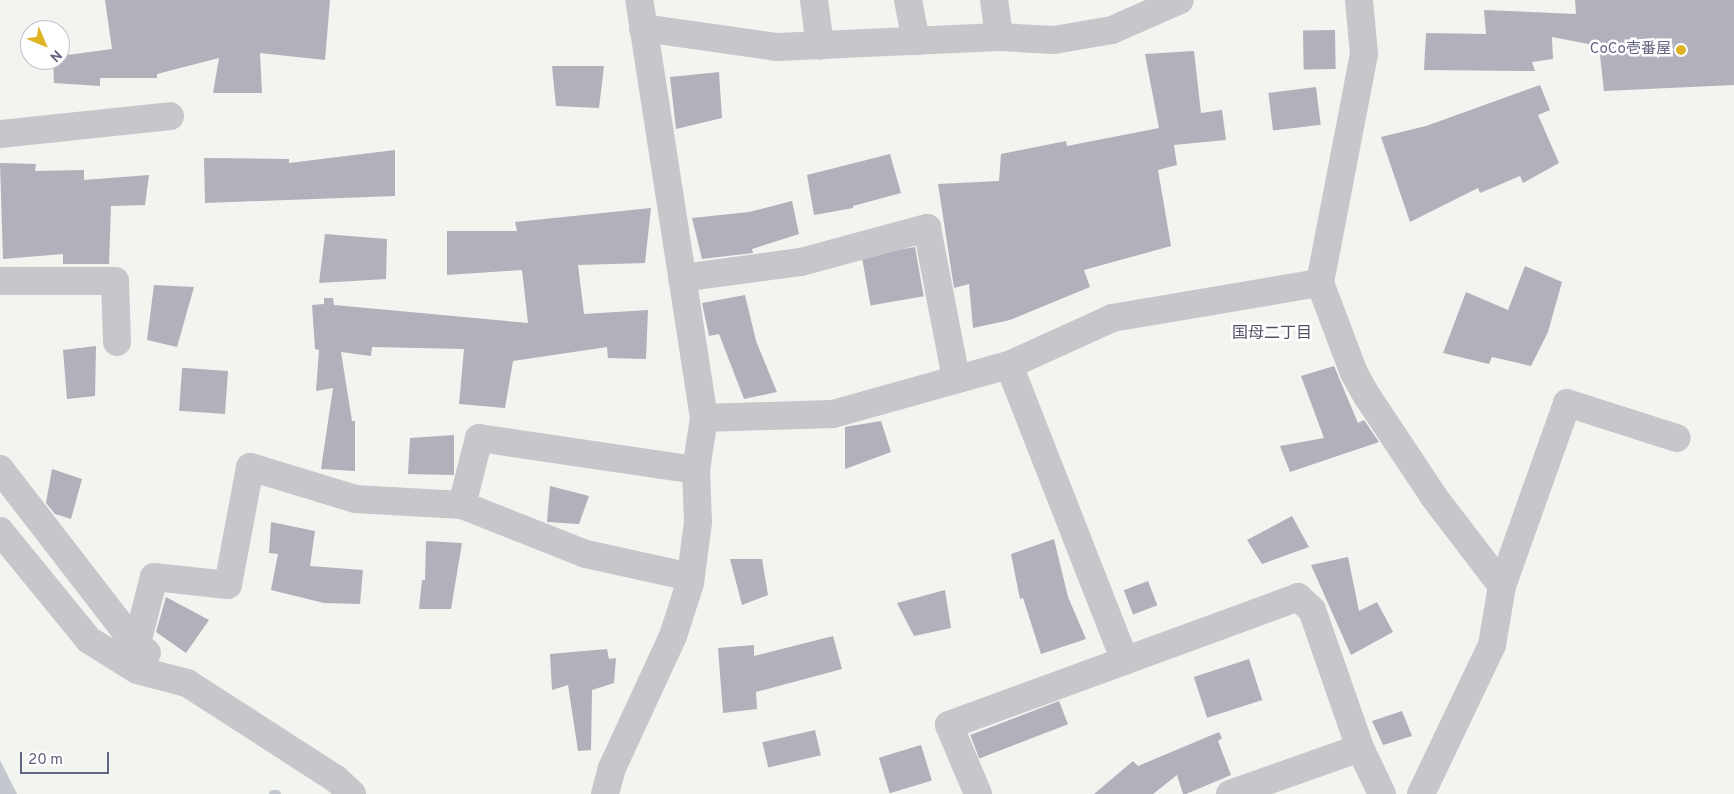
<!DOCTYPE html>
<html>
<head>
<meta charset="utf-8">
<style>
	body { margin:0 }
	#map { position:relative; width:1734px; height:794px; overflow:hidden; background:#f2f4f0; font-family:Overpass,"Noto Sans JP",sans-serif }
	div>[style] { position:absolute }
	.water>* { inset:0; background:#c5c7d0 }
	.stream>* { height:9px; margin:-4.5px; padding:0 4.5px; transform-origin:4.5px; border-radius:4.5px; background:#c5c7d0 }
	.building>* { inset:0; background:#b0b1bb; transform-origin:0 0 }
	.minor>* { height:28px; margin:-14px; padding:0 14px; transform-origin:14px; border-radius:14px; background:#c6c6cb }
	.dots>* { width:14px; height:14px; translate:-50% -50%; box-sizing:border-box; border:2px solid #fff; border-radius:50% }
	span { translate:-50% -50%; white-space:nowrap; text-align:center; line-height:1.15; -webkit-text-stroke:5px #fff; paint-order:stroke }
	.poi-label { font-size:15px; color:#636480 }
	.right { translate:-100% -50%; text-align:right }
	.neighbourhood-label { font-size:16px; color:#515266 }
	.north { position:absolute; left:20px; top:20px; width:50px; height:50px; box-sizing:border-box; background:#fff; border:1px solid #c1c1cc; border-radius:50%; rotate:135deg; font-size:14px; font-weight:700; line-height:20px; text-align:center; color:#636480 }
	.north::after { content:''; display:block; margin:auto; width:18px; height:22px; background:#dfb324; clip-path:polygon(50% 0,100% 100%,50% 72%,0 100%) }
	.scale { position:absolute; left:20px; top:752px; width:89px; height:22px; box-sizing:border-box; border:2px solid #636480; border-top:0; padding-left:6px; font-size:15px; line-height:18px; white-space:nowrap; color:#636480; -webkit-text-stroke:4px #fff; paint-order:stroke }
</style>
</head>
<body>
<div id="map">
	<div class="water">
		<div style="clip-path:polygon(0 760px,17px 794px,0 794px)"></div>
	</div>
	<div class="stream">
		<div style="left:273px;top:794px;width:3px"></div>
	</div>
	<div class="building">
		<div style="clip-path:polygon(105px 0,330px 0,325px 60px,260px 53px,262px 93px,213px 93px,219px 58px,157px 74px,157px 78px,100px 78px,100px 86px,54px 83px,53px 60px,60px 60px,60px 56px,112px 49px)"></div>
		<div style="clip-path:polygon(1575px 0,1734px 0,1734px 85px,1604px 91px,1599px 46px,1552px 37px,1553px 59px,1532px 62px,1535px 71px,1424px 70px,1426px 33px,1486px 34px,1484px 10px,1576px 14px)"></div>
		<div style="left:1335px;top:30px;width:39px;height:32px;rotate:89deg"></div>
		<div style="clip-path:polygon(1194px 51px,1201px 113px,1222px 110px,1226px 140px,1174px 145px,1177px 165px,1158px 170px,1171px 246px,1084px 270px,1090px 287px,1010px 320px,973px 328px,969px 284px,954px 288px,938px 184px,999px 181px,1001px 154px,1066px 141px,1067px 146px,1159px 128px,1145px 54px)"></div>
		<div style="clip-path:polygon(552px 66px,604px 66px,599px 108px,556px 106px)"></div>
		<div style="clip-path:polygon(719px 72px,722px 118px,676px 129px,670px 77px)"></div>
		<div style="clip-path:polygon(1540px 85px,1550px 110px,1538px 115px,1559px 163px,1523px 183px,1520px 176px,1480px 193px,1478px 188px,1410px 222px,1381px 137px,1426px 126px)"></div>
		<div style="left:1316px;top:87px;width:38px;height:48px;rotate:83deg"></div>
		<div style="clip-path:polygon(395px 150px,395px 196px,205px 203px,204px 158px,289px 159px,289px 163px)"></div>
		<div style="clip-path:polygon(890px 154px,901px 193px,853px 206px,853px 208px,814px 215px,807px 175px)"></div>
		<div style="clip-path:polygon(0 163px,36px 164px,35px 171px,84px 170px,84px 180px,149px 175px,145px 205px,111px 206px,109px 264px,63px 264px,63px 254px,3px 259px)"></div>
		<div style="clip-path:polygon(792px 201px,799px 234px,752px 249px,753px 253px,702px 259px,692px 218px,749px 212px)"></div>
		<div style="clip-path:polygon(651px 208px,645px 263px,578px 265px,584px 314px,648px 310px,646px 359px,608px 358px,607px 347px,513px 361px,505px 408px,459px 404px,464px 349px,372px 347px,371px 356px,341px 352px,352px 421px,355px 421px,355px 471px,321px 469px,333px 388px,316px 391px,319px 350px,315px 349px,312px 305px,324px 304px,324px 298px,333px 298px,334px 305px,528px 323px,522px 270px,447px 275px,447px 231px,517px 231px,515px 222px)"></div>
		<div style="clip-path:polygon(325px 234px,387px 239px,386px 279px,319px 283px)"></div>
		<div style="left:915px;top:247px;width:50px;height:54px;rotate:80deg"></div>
		<div style="clip-path:polygon(1525px 266px,1562px 282px,1548px 332px,1531px 366px,1492px 357px,1489px 364px,1443px 353px,1466px 292px,1508px 310px)"></div>
		<div style="clip-path:polygon(154px 285px,194px 287px,177px 347px,147px 340px)"></div>
		<div style="clip-path:polygon(745px 295px,756px 341px,777px 392px,744px 399px,719px 334px,709px 336px,702px 303px)"></div>
		<div style="clip-path:polygon(96px 346px,95px 396px,67px 399px,63px 350px)"></div>
		<div style="clip-path:polygon(1334px 366px,1358px 423px,1364px 420px,1379px 442px,1290px 472px,1280px 446px,1324px 438px,1301px 376px)"></div>
		<div style="left:228px;top:371px;width:43px;height:46px;rotate:94deg"></div>
		<div style="clip-path:polygon(881px 421px,891px 452px,845px 469px,845px 427px)"></div>
		<div style="clip-path:polygon(454px 435px,454px 475px,408px 474px,410px 438px)"></div>
		<div style="clip-path:polygon(52px 469px,82px 479px,71px 519px,55px 514px,46px 503px)"></div>
		<div style="clip-path:polygon(550px 486px,589px 496px,579px 524px,547px 522px)"></div>
		<div style="clip-path:polygon(1292px 516px,1309px 547px,1262px 564px,1247px 540px)"></div>
		<div style="clip-path:polygon(271px 522px,315px 531px,310px 566px,363px 570px,360px 604px,324px 603px,271px 590px,278px 554px,269px 553px)"></div>
		<div style="clip-path:polygon(1054px 539px,1068px 597px,1086px 639px,1041px 654px,1023px 598px,1020px 599px,1011px 554px)"></div>
		<div style="clip-path:polygon(426px 541px,462px 543px,451px 609px,419px 609px,422px 580px,425px 580px)"></div>
		<div style="clip-path:polygon(1348px 557px,1359px 611px,1377px 602px,1393px 632px,1351px 655px,1311px 565px)"></div>
		<div style="clip-path:polygon(730px 559px,762px 559px,768px 595px,742px 605px)"></div>
		<div style="left:1148px;top:581px;width:26px;height:26px;rotate:69deg"></div>
		<div style="clip-path:polygon(945px 590px,951px 628px,914px 636px,897px 603px)"></div>
		<div style="clip-path:polygon(166px 597px,209px 620px,186px 653px,156px 632px)"></div>
		<div style="clip-path:polygon(833px 636px,842px 669px,756px 692px,757px 709px,723px 713px,718px 648px,754px 645px,754px 656px)"></div>
		<div style="clip-path:polygon(607px 649px,609px 659px,616px 658px,614px 683px,592px 690px,591px 750px,578px 751px,568px 685px,552px 690px,550px 654px)"></div>
		<div style="left:1249px;top:659px;width:43px;height:58px;rotate:72deg"></div>
		<div style="left:1059px;top:701px;width:25px;height:95px;rotate:69deg"></div>
		<div style="clip-path:polygon(1402px 711px,1412px 736px,1383px 745px,1372px 721px)"></div>
		<div style="left:815px;top:730px;width:26px;height:54px;rotate:77deg"></div>
		<div style="clip-path:polygon(1219px 732px,1222px 738px,1218px 741px,1231px 775px,1186px 794px,1183px 794px,1177px 775px,1153px 794px,1094px 794px,1133px 761px,1138px 766px)"></div>
		<div style="left:921px;top:745px;width:37px;height:44px;rotate:73deg"></div>
	</div>
	<div class="minor">
		<div style="left:814px;top:0;width:46px;rotate:82.6deg"></div>
		<div style="left:908px;top:0;width:42px;rotate:79deg"></div>
		<div style="left:994px;top:0;width:37px;rotate:82deg"></div>
		<div style="left:999px;top:37px;width:55px;rotate:3.1deg"></div>
		<div style="left:1054px;top:40px;width:59px;rotate:-9.8deg"></div>
		<div style="left:1112px;top:30px;width:74px;rotate:-23.8deg"></div>
		<div style="left:1359px;top:0;width:54px;rotate:84.7deg"></div>
		<div style="left:1364px;top:54px;width:233px;rotate:100.9deg"></div>
		<div style="left:1320px;top:283px;width:96px;rotate:69.3deg"></div>
		<div style="left:1354px;top:373px;width:26px;rotate:61deg"></div>
		<div style="left:1367px;top:396px;width:121px;rotate:56.4deg"></div>
		<div style="left:1434px;top:497px;width:112px;rotate:52.6deg"></div>
		<div style="left:643px;top:28px;width:135px;rotate:8.1deg"></div>
		<div style="left:777px;top:47px;width:222px;rotate:-2.6deg"></div>
		<div style="left:0;top:134px;width:171px;rotate:-6deg"></div>
		<div style="left:682px;top:278px;width:120px;rotate:-7.7deg"></div>
		<div style="left:801px;top:262px;width:131px;rotate:-15.1deg"></div>
		<div style="left:927px;top:228px;width:154px;rotate:79.1deg"></div>
		<div style="left:0;top:281px;width:115px"></div>
		<div style="left:115px;top:281px;width:61px;rotate:88.1deg"></div>
		<div style="left:1009px;top:365px;width:318px;rotate:68.6deg"></div>
		<div style="left:704px;top:418px;width:129px;rotate:-1.8deg"></div>
		<div style="left:833px;top:414px;width:183px;rotate:-15.6deg"></div>
		<div style="left:1009px;top:365px;width:113px;rotate:-24.5deg"></div>
		<div style="left:1112px;top:318px;width:211px;rotate:-9.6deg"></div>
		<div style="left:0;top:469px;width:205px;rotate:52.3deg"></div>
		<div style="left:125px;top:631px;width:31px;rotate:45deg"></div>
		<div style="left:462px;top:505px;width:69px;rotate:-75.8deg"></div>
		<div style="left:479px;top:438px;width:219px;rotate:8.4deg"></div>
		<div style="left:696px;top:470px;width:53px;rotate:-81.3deg"></div>
		<div style="left:704px;top:418px;width:423px;rotate:-98.8deg"></div>
		<div style="left:0;top:531px;width:141px;rotate:50.8deg"></div>
		<div style="left:89px;top:640px;width:57px;rotate:32deg"></div>
		<div style="left:137px;top:670px;width:52px;rotate:14.6deg"></div>
		<div style="left:187px;top:683px;width:177px;rotate:32.8deg"></div>
		<div style="left:336px;top:779px;width:22px;rotate:43deg"></div>
		<div style="left:137px;top:643px;width:68px;rotate:-75.6deg"></div>
		<div style="left:154px;top:577px;width:74px;rotate:6.2deg"></div>
		<div style="left:228px;top:585px;width:120px;rotate:-79.4deg"></div>
		<div style="left:250px;top:467px;width:110px;rotate:16.9deg"></div>
		<div style="left:355px;top:499px;width:107px;rotate:3.2deg"></div>
		<div style="left:462px;top:505px;width:133px;rotate:21.6deg"></div>
		<div style="left:586px;top:554px;width:107px;rotate:12.4deg"></div>
		<div style="left:605px;top:794px;width:27px;rotate:-75deg"></div>
		<div style="left:612px;top:768px;width:145px;rotate:-65.2deg"></div>
		<div style="left:673px;top:636px;width:56px;rotate:-72.2deg"></div>
		<div style="left:690px;top:583px;width:62px;rotate:-82.5deg"></div>
		<div style="left:698px;top:522px;width:52px;rotate:-92.2deg"></div>
		<div style="left:978px;top:794px;width:75px;rotate:-112.8deg"></div>
		<div style="left:949px;top:725px;width:372px;rotate:-20.1deg"></div>
		<div style="left:1298px;top:597px;width:19px;rotate:43deg"></div>
		<div style="left:1312px;top:610px;width:146px;rotate:70.8deg"></div>
		<div style="left:1360px;top:748px;width:51px;rotate:64.4deg"></div>
		<div style="left:1230px;top:794px;width:138px;rotate:-19.5deg"></div>
		<div style="left:1421px;top:794px;width:165px;rotate:-64.5deg"></div>
		<div style="left:1492px;top:645px;width:60px;rotate:-80.4deg"></div>
		<div style="left:1502px;top:586px;width:194px;rotate:-70.4deg"></div>
		<div style="left:1567px;top:403px;width:115px;rotate:17.7deg"></div>
	</div>
	<div class="dots">
		<div style="left:1681px;top:50px;background:#dfb324"></div>
	</div>
	<div class="poi-label">
		<span class="right" style="left:1671px;top:50px">CoCo壱番屋</span>
	</div>
	<div class="neighbourhood-label">
		<span style="left:1272px;top:334px">国母二丁目</span>
	</div>
	<div class="north">N</div>
	<div class="scale">20 m</div>
</div>
</body>
</html>
